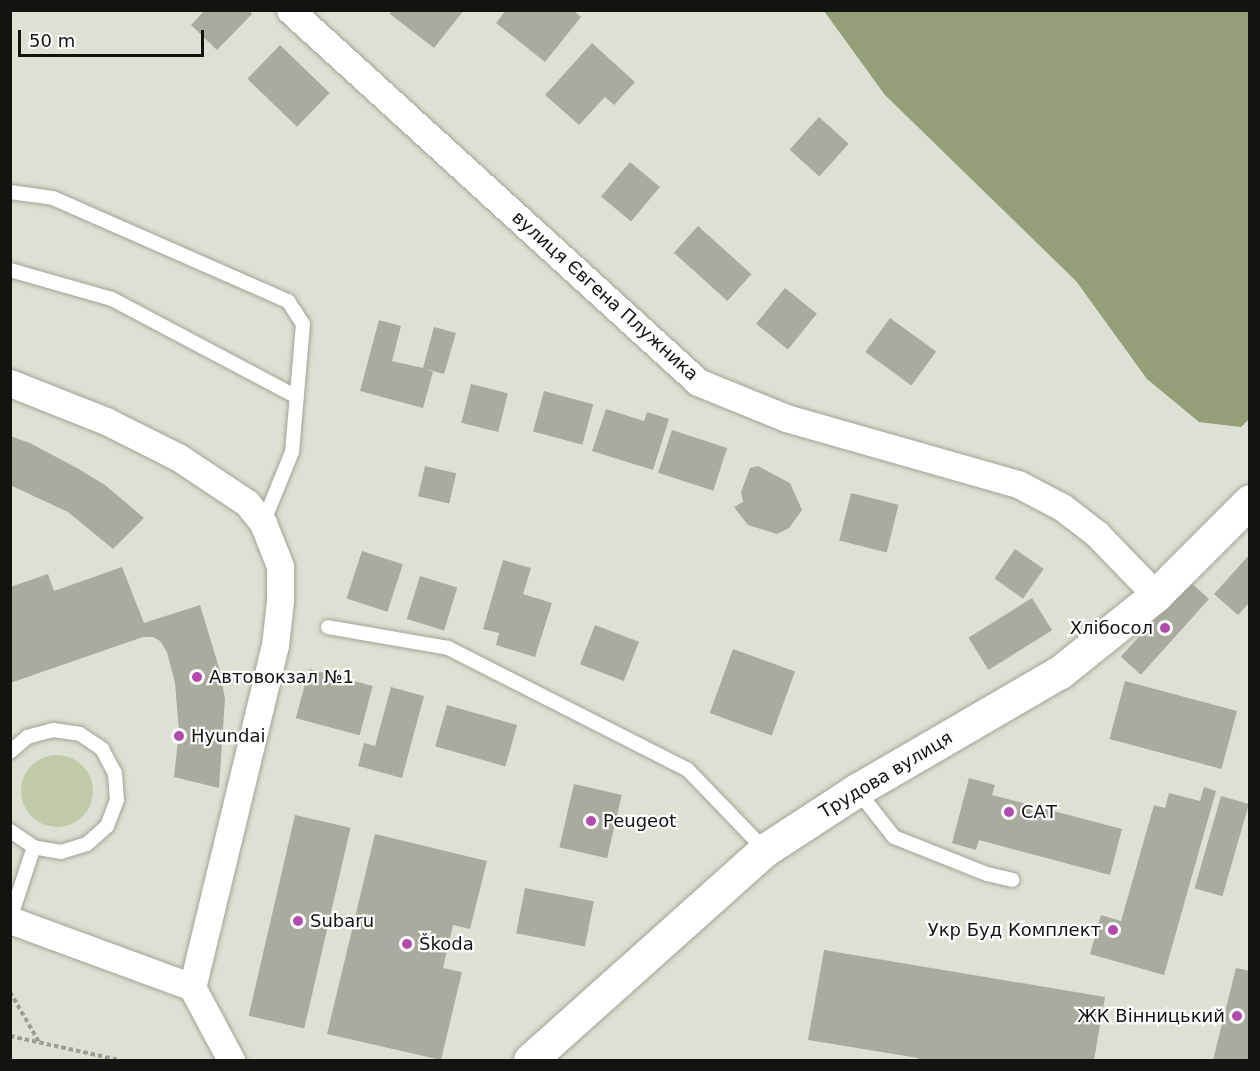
<!DOCTYPE html>
<html>
<head>
<meta charset="utf-8">
<style>
	body { margin:0 }
	#map { position:relative; width:1260px; height:1071px; overflow:hidden; background:#dde1d4; font-family:"DejaVu Sans",sans-serif }
	div>[style] { position:absolute }
	.green>* { inset:0; background:#c1caa8 }
	.round { border-radius:50% }
	.water>* { inset:0; background:#949e77 }
	.building>* { inset:0; background:#a8ac9f; transform-origin:0 0 }
	.path>* { height:4px; margin-top:-2px; transform-origin:0; background:repeating-linear-gradient(90deg,#9c9f95 0 4.5px,transparent 0 7.5px) }
	.roads { filter:drop-shadow(0 0 2px #a0a396) drop-shadow(0 0 2px #a0a396) }
	.lane>* { height:14px; margin:-7px; padding:0 7px; transform-origin:7px; border-radius:7px; background:#fff }
	.street>* { height:27px; margin:-13.5px; padding:0 13.5px; transform-origin:13.5px; border-radius:13.5px; background:#fff }
	.secondary>* { height:33px; margin:-16.5px; padding:0 16.5px; transform-origin:16.5px; border-radius:16.5px; background:#fff }
	.dots>* { width:16px; height:16px; translate:-50% -50%; box-sizing:border-box; border:3px solid #fff; border-radius:50% }
	span { translate:-50% -50%; white-space:nowrap; text-align:center; line-height:1.15; -webkit-text-stroke:4.5px #fff; paint-order:stroke }
	.street-label { font-size:18px; color:#12140f }
	.poi-label { font-size:18px; color:#12140f }
	.right { translate:-100% -50%; text-align:right }
	.left { translate:0 -50%; text-align:left }
	.frame { position:absolute; inset:0; border:12px solid #12140f; pointer-events:none }
	.scale { position:absolute; left:18px; top:30px; width:186px; height:27px; box-sizing:border-box; border:3px solid #12140f; border-top:0; padding-left:8px; font-size:18px; line-height:21px; white-space:nowrap; color:#12140f; -webkit-text-stroke:4px #fff; paint-order:stroke }
</style>
</head>
<body>
<div id="map">
	<div class="green">
		<div class="round" style="left:21px;top:755px;width:72px;height:72px"></div>
	</div>
	<div class="water">
		<div style="clip-path:polygon(824px 11px,1249px 11px,1250px 418px,1241px 427px,1199px 422px,1147px 379px,1076px 281px,885px 95px)"></div>
	</div>
	<div class="building">
		<div style="clip-path:polygon(205px 10px,249px 10px,252px 14px,217px 50px,191px 25px)"></div>
		<div style="clip-path:polygon(392px 10px,464px 10px,434px 48px,390px 14px)"></div>
		<div style="clip-path:polygon(506px 10px,573px 10px,581px 17px,545px 62px,496px 23px)"></div>
		<div style="clip-path:polygon(592px 43px,635px 82px,614px 105px,605px 97px,579px 125px,545px 95px)"></div>
		<div style="left:280px;top:45px;width:69px;height:47px;rotate:44deg"></div>
		<div style="left:819px;top:117px;width:40px;height:44px;rotate:42deg"></div>
		<div style="left:630px;top:162px;width:39px;height:45px;rotate:40deg"></div>
		<div style="left:698px;top:226px;width:72px;height:36px;rotate:42deg"></div>
		<div style="left:785px;top:288px;width:41px;height:46px;rotate:39deg"></div>
		<div style="left:890px;top:318px;width:57px;height:42px;rotate:36deg"></div>
		<div style="clip-path:polygon(379px 320px,401px 326px,392px 361px,423px 368px,434px 327px,456px 333px,444px 374px,426px 369px,433px 372px,423px 408px,360px 391px)"></div>
		<div style="left:471px;top:384px;width:38px;height:40px;rotate:14deg"></div>
		<div style="left:544px;top:391px;width:51px;height:42px;rotate:15deg"></div>
		<div style="clip-path:polygon(606px 409px,644px 421px,647px 412px,669px 419px,653px 470px,592px 451px)"></div>
		<div style="left:672px;top:430px;width:58px;height:45px;rotate:18deg"></div>
		<div style="clip-path:polygon(10px 436px,30px 443px,77px 468px,105px 485px,144px 518px,113px 549px,68px 512px,10px 485px)"></div>
		<div style="left:425px;top:466px;width:32px;height:31px;rotate:13deg"></div>
		<div style="clip-path:polygon(758px 466px,790px 483px,802px 510px,789px 528px,777px 534px,748px 525px,734px 507px,743px 502px,741px 492px,750px 468px)"></div>
		<div style="left:851px;top:493px;width:49px;height:49px;rotate:14deg"></div>
		<div style="left:1015px;top:549px;width:35px;height:36px;rotate:35deg"></div>
		<div style="left:362px;top:551px;width:43px;height:50px;rotate:18deg"></div>
		<div style="clip-path:polygon(1250px 554px,1250px 602px,1238px 615px,1214px 594px)"></div>
		<div style="clip-path:polygon(503px 560px,531px 568px,523px 594px,552px 603px,535px 657px,496px 645px,499px 633px,483px 629px)"></div>
		<div style="clip-path:polygon(122px 567px,144px 623px,200px 605px,220px 671px,225px 699px,219px 788px,174px 777px,179px 731px,175px 683px,167px 652px,160px 641px,153px 637px,143px 637px,10px 683px,10px 587px,48px 574px,54px 591px)"></div>
		<div style="left:420px;top:576px;width:39px;height:45px;rotate:17deg"></div>
		<div style="left:1189px;top:581px;width:27px;height:102px;rotate:42deg"></div>
		<div style="left:1032px;top:598px;width:38px;height:75px;rotate:58deg"></div>
		<div style="left:595px;top:625px;width:47px;height:42px;rotate:21deg"></div>
		<div style="left:733px;top:649px;width:66px;height:68px;rotate:20deg"></div>
		<div style="left:309px;top:669px;width:66px;height:51px;rotate:15deg"></div>
		<div style="left:1125px;top:681px;width:116px;height:60px;rotate:15deg"></div>
		<div style="clip-path:polygon(391px 687px,424px 696px,402px 778px,358px 766px,364px 743px,375px 746px)"></div>
		<div style="left:447px;top:705px;width:73px;height:43px;rotate:16deg"></div>
		<div style="clip-path:polygon(969px 778px,995px 785px,992px 795px,1122px 829px,1110px 875px,979px 840px,976px 850px,952px 843px)"></div>
		<div style="left:574px;top:784px;width:49px;height:65px;rotate:13deg"></div>
		<div style="clip-path:polygon(1204px 787px,1216px 791px,1164px 975px,1090px 954px,1101px 915px,1121px 921px,1154px 805px,1165px 808px,1169px 793px,1200px 801px)"></div>
		<div style="left:1221px;top:796px;width:29px;height:96px;rotate:16deg"></div>
		<div style="left:295px;top:815px;width:57px;height:206px;rotate:13deg"></div>
		<div style="clip-path:polygon(375px 834px,487px 861px,470px 929px,453px 925px,443px 968px,462px 972px,441px 1060px,327px 1034px)"></div>
		<div style="left:525px;top:888px;width:70px;height:46px;rotate:11deg"></div>
		<div style="clip-path:polygon(824px 950px,1105px 997px,1094px 1060px,918px 1060px,918px 1058px,808px 1040px)"></div>
		<div style="clip-path:polygon(1236px 968px,1250px 971px,1250px 1060px,1213px 1060px)"></div>
	</div>
	<div class="path">
		<div style="left:10px;top:992px;width:58px;rotate:59.9deg"></div>
		<div style="left:10px;top:1036px;width:112px;rotate:12.4deg"></div>
	</div>
	<div class="roads">
		<div class="lane">
			<div style="left:10px;top:192px;width:43px;rotate:7.9deg"></div>
			<div style="left:53px;top:198px;width:257px;rotate:23.7deg"></div>
			<div style="left:288px;top:301px;width:27px;rotate:57deg"></div>
			<div style="left:303px;top:324px;width:128px;rotate:94.9deg"></div>
			<div style="left:292px;top:452px;width:77px;rotate:112.2deg"></div>
			<div style="left:10px;top:270px;width:106px;rotate:15.9deg"></div>
			<div style="left:112px;top:299px;width:209px;rotate:27.9deg"></div>
			<div style="left:328px;top:627px;width:122px;rotate:9.9deg"></div>
			<div style="left:448px;top:648px;width:268px;rotate:26.9deg"></div>
			<div style="left:687px;top:769px;width:112px;rotate:46.1deg"></div>
			<div style="left:10px;top:752px;width:23px;rotate:-41deg"></div>
			<div style="left:27px;top:737px;width:27px;rotate:-15deg"></div>
			<div style="left:53px;top:730px;width:27px;rotate:8deg"></div>
			<div style="left:80px;top:734px;width:27px;rotate:34deg"></div>
			<div style="left:102px;top:749px;width:27px;rotate:62deg"></div>
			<div style="left:115px;top:773px;width:27px;rotate:86deg"></div>
			<div style="left:117px;top:800px;width:28px;rotate:111deg"></div>
			<div style="left:107px;top:826px;width:27px;rotate:138deg"></div>
			<div style="left:87px;top:844px;width:27px;rotate:163deg"></div>
			<div style="left:61px;top:852px;width:27px;rotate:-170deg"></div>
			<div style="left:34px;top:847px;width:29px;rotate:-146deg"></div>
			<div style="left:857px;top:790px;width:60px;rotate:51.8deg"></div>
			<div style="left:894px;top:837px;width:100px;rotate:21.7deg"></div>
			<div style="left:987px;top:874px;width:26px;rotate:13deg"></div>
			<div style="left:10px;top:919px;width:76px;rotate:-71.6deg"></div>
		</div>
		<div class="street">
			<div style="left:290px;top:10px;width:552px;rotate:42.36deg"></div>
			<div style="left:698px;top:382px;width:95px;rotate:22.2deg"></div>
			<div style="left:786px;top:418px;width:241px;rotate:15.9deg"></div>
			<div style="left:1018px;top:484px;width:50px;rotate:27.6deg"></div>
			<div style="left:1062px;top:507px;width:44px;rotate:37.6deg"></div>
			<div style="left:1097px;top:534px;width:85px;rotate:46deg"></div>
			<div style="left:10px;top:383px;width:103px;rotate:21.6deg"></div>
			<div style="left:106px;top:421px;width:80px;rotate:26.6deg"></div>
			<div style="left:178px;top:457px;width:83px;rotate:33.7deg"></div>
			<div style="left:247px;top:503px;width:26px;rotate:51deg"></div>
			<div style="left:263px;top:523px;width:46px;rotate:68.4deg"></div>
			<div style="left:280px;top:566px;width:35px;rotate:90deg"></div>
			<div style="left:280px;top:601px;width:44px;rotate:96.5deg"></div>
			<div style="left:275px;top:645px;width:352px;rotate:103.6deg"></div>
			<div style="left:10px;top:920px;width:194px;rotate:20.2deg"></div>
			<div style="left:192px;top:987px;width:83px;rotate:61.9deg"></div>
		</div>
		<div class="secondary">
			<div style="left:530px;top:1060px;width:315px;rotate:-41.8deg"></div>
			<div style="left:765px;top:850px;width:110px;rotate:-33.1deg"></div>
			<div style="left:857px;top:790px;width:235px;rotate:-30.2deg"></div>
			<div style="left:1060px;top:672px;width:123px;rotate:-38.7deg"></div>
			<div style="left:1156px;top:595px;width:133px;rotate:-45deg"></div>
		</div>
	</div>
	<div class="dots">
		<div style="left:1165px;top:628px;background:#b34baf"></div>
		<div style="left:197px;top:677px;background:#b34baf"></div>
		<div style="left:179px;top:736px;background:#b34baf"></div>
		<div style="left:1009px;top:812px;background:#b34baf"></div>
		<div style="left:591px;top:821px;background:#b34baf"></div>
		<div style="left:298px;top:921px;background:#b34baf"></div>
		<div style="left:1113px;top:930px;background:#b34baf"></div>
		<div style="left:407px;top:944px;background:#b34baf"></div>
		<div style="left:1237px;top:1016px;background:#b34baf"></div>
	</div>
	<div class="street-label">
		<span style="left:605px;top:296px;rotate:42deg">вулиця Євгена Плужника</span>
		<span style="left:886px;top:775px;rotate:-31deg">Трудова вулиця</span>
	</div>
	<div class="poi-label">
		<span class="right" style="left:1153px;top:628px">Хлібосол</span>
		<span class="left" style="left:209px;top:677px">Автовокзал №1</span>
		<span class="left" style="left:191px;top:736px">Hyundai</span>
		<span class="left" style="left:1021px;top:812px">САТ</span>
		<span class="left" style="left:603px;top:821px">Peugeot</span>
		<span class="left" style="left:310px;top:921px">Subaru</span>
		<span class="right" style="left:1101px;top:930px">Укр Буд Комплект</span>
		<span class="left" style="left:419px;top:944px">Škoda</span>
		<span class="right" style="left:1225px;top:1016px">ЖК Вінницький</span>
	</div>
	<div class="frame"></div>
	<div class="scale">50 m</div>
</div>
</body>
</html>
